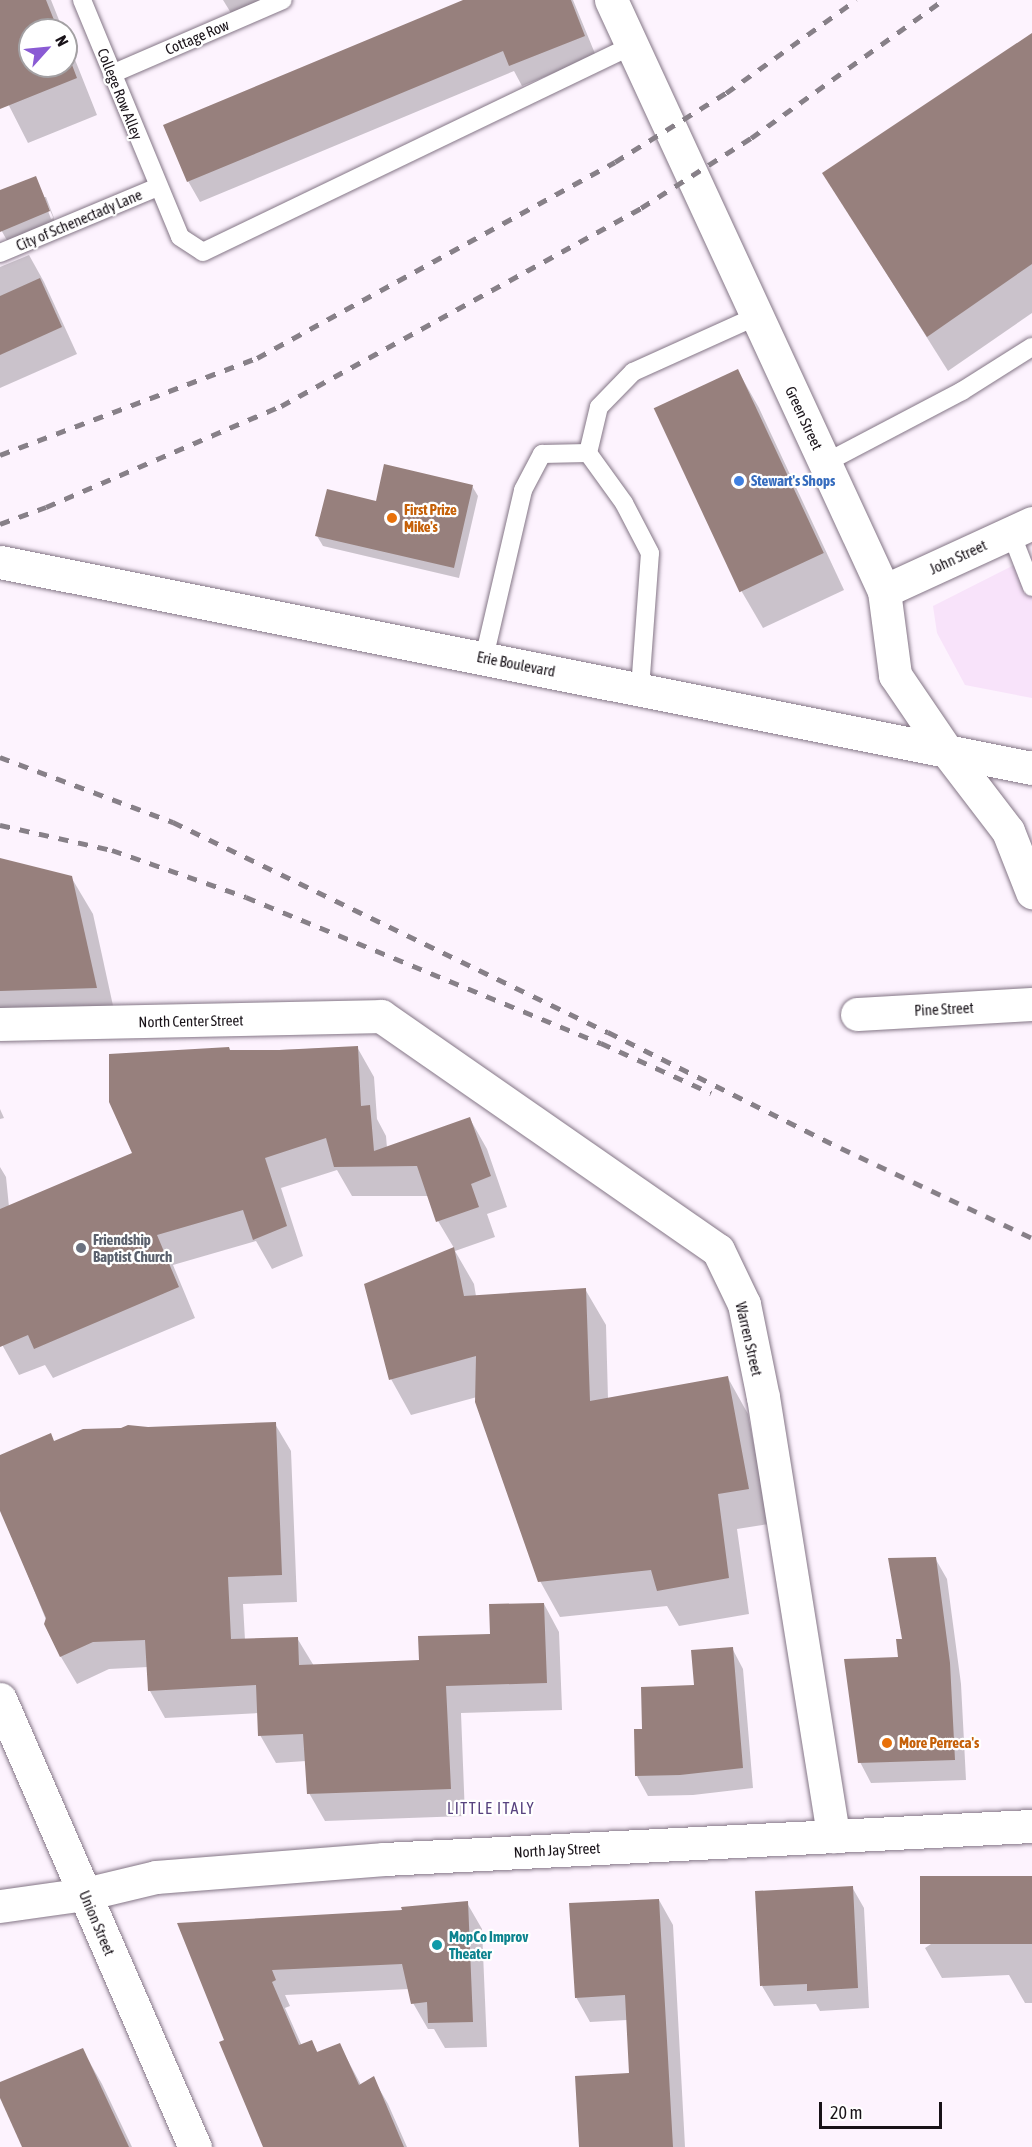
<!DOCTYPE html>
<html>
<head>
<meta charset="utf-8">
<style>
	body { margin:0 }
	#map { position:relative; width:1032px; height:2147px; overflow:hidden; background:#fdf3fe; font-family:"Asap Condensed",sans-serif }
	div>[style] { position:absolute }
	.built>* { inset:0; background:#f8e3fa }
	.shadow>* { inset:0; background:#0003 }
	.building>* { inset:0; background:#97807d; transform-origin:0 0 }
	.roads { filter:drop-shadow(0 0 2px #847686) drop-shadow(0 0 2px #847686) }
	.lane>* { height:18px; margin:-9px; padding:0 9px; transform-origin:9px; border-radius:9px; background:#fff }
	.street>* { height:33px; margin:-16.5px; padding:0 16.5px; transform-origin:16.5px; border-radius:16.5px; background:#fff }
	.secondary>* { height:33px; margin:-16.5px; padding:0 16.5px; transform-origin:16.5px; border-radius:16.5px; background:#fff }
	.highway>* { height:33px; margin:-16.5px; padding:0 16.5px; transform-origin:16.5px; border-radius:16.5px; background:#fff }
	.rail>* { height:4.5px; margin-top:-2.25px; transform-origin:0; background:repeating-linear-gradient(90deg,#878088 0 10px,transparent 0 20px) }
	.dots>* { width:16px; height:16px; translate:-50% -50%; box-sizing:border-box; border:3px solid #fff; border-radius:50% }
	span { translate:-50% -50%; white-space:nowrap; text-align:center; line-height:1.15; -webkit-text-stroke:4.5px #fff; paint-order:stroke }
	.street-label { font-size:15px; color:#181218 }
	.shop-label { font-size:15px; color:#366cbe; font-weight:700 }
	.left { translate:0 -50%; text-align:left }
	.food-label { font-size:15px; color:#c56008; font-weight:700 }
	.worship-label { font-size:15px; color:#5b616d; font-weight:700 }
	.culture-label { font-size:15px; color:#0d838f; font-weight:700 }
	.neighbourhood-label { font-size:16px; color:#57427f; letter-spacing:1.5px }
	.north { position:absolute; left:18px; top:18px; width:60px; height:60px; box-sizing:border-box; background:#fff; border:2px solid #a3a0a3; border-radius:50%; rotate:63deg; font-size:16px; font-weight:700; line-height:24px; text-align:center; color:#181218 }
	.north::after { content:''; display:block; margin:auto; width:21px; height:27px; background:#8a5bd4; clip-path:polygon(50% 0,100% 100%,50% 72%,0 100%) }
	.scale { position:absolute; left:819px; top:2102px; width:123px; height:27px; box-sizing:border-box; border:3px solid #181218; border-top:0; padding-left:8px; font-size:18px; line-height:21px; white-space:nowrap; color:#181218; -webkit-text-stroke:4px #fff; paint-order:stroke }
</style>
</head>
<body>
<div id="map">
	<div class="built">
		<div style="clip-path:polygon(1032px 556px,1032px 698px,965px 685px,937px 633px,933px 606px)"></div>
	</div>
	<div class="shadow">
		<div style="clip-path:polygon(0 0,51px 0,63px 30px,30px 30px,30px 66px,66px 66px,66px 37px,97px 115px,28px 143px,0 88px)"></div>
		<div style="clip-path:polygon(223px 0,264px 0,231px 13px)"></div>
		<div style="clip-path:polygon(468px 0,573px 0,596px 56px,522px 86px,514px 71px,200px 202px,188px 181px)"></div>
		<div style="clip-path:polygon(1032px 35px,1032px 313px,948px 371px,824px 174px)"></div>
		<div style="clip-path:polygon(evenodd,35px 178px,60px 232px,13px 251px,0 228px,0 192px,35px 178px,43px 197px,46px 197px,54px 218px,51px 219px,43px 197px)"></div>
		<div style="clip-path:polygon(29px 255px,44px 282px,77px 354px,0 388px,0 267px)"></div>
		<div style="clip-path:polygon(738px 371px,759px 408px,844px 590px,763px 628px,742px 592px)"></div>
		<div style="clip-path:polygon(472px 486px,478px 496px,459px 578px,323px 546px,317px 536px,377px 502px)"></div>
		<div style="clip-path:polygon(0 860px,71px 877px,93px 914px,117px 1024px,0 1028px)"></div>
		<div style="clip-path:polygon(357px 1047px,374px 1077px,377px 1119px,386px 1136px,387px 1148px,470px 1119px,487px 1149px,507px 1207px,487px 1214px,495px 1237px,455px 1251px,474px 1284px,476px 1296px,585px 1289px,606px 1325px,608px 1399px,728px 1378px,748px 1414px,769px 1524px,737px 1529px,749px 1614px,679px 1626px,667px 1606px,560px 1617px,540px 1581px,477px 1397px,411px 1415px,391px 1379px,454px 1248px,438px 1221px,429px 1196px,352px 1196px,337px 1170px,281px 1188px,303px 1256px,272px 1269px,256px 1241px,173px 1265px,195px 1318px,53px 1378px,45px 1365px,19px 1375px,0 1341px,0 1167px,6px 1177px,9px 1207px,134px 1154px,230px 1052px)"></div>
		<div style="clip-path:polygon(0 1109px,4px 1118px,0 1119px)"></div>
		<div style="clip-path:polygon(275px 1424px,291px 1451px,297px 1602px,243px 1604px,245px 1640px,297px 1638px,314px 1666px,421px 1661px,492px 1635px,544px 1604px,559px 1632px,562px 1710px,461px 1713px,465px 1816px,325px 1821px,309px 1793px,306px 1761px,276px 1763px,260px 1735px,259px 1713px,165px 1718px,150px 1691px,148px 1667px,109px 1669px,77px 1684px,61px 1657px,0 1506px,0 1456px,55px 1442px,148px 1428px)"></div>
		<div style="clip-path:polygon(935px 1558px,947px 1579px,961px 1684px,966px 1780px,871px 1783px,860px 1762px,900px 1659px,904px 1640px)"></div>
		<div style="clip-path:polygon(732px 1648px,743px 1669px,753px 1788px,693px 1795px,648px 1796px,637px 1776px,644px 1730px,695px 1687px)"></div>
		<div style="clip-path:polygon(1032px 1877px,1032px 2003px,1025px 2003px,1009px 1975px,942px 1978px,925px 1948px)"></div>
		<div style="clip-path:polygon(852px 1887px,864px 1908px,869px 2008px,820px 2011px,816px 2004px,774px 2006px,762px 1986px)"></div>
		<div style="clip-path:polygon(659px 1900px,673px 1925px,685px 2147px,580px 2147px,631px 2074px,627px 2020px,590px 2022px,576px 1997px)"></div>
		<div style="clip-path:polygon(467px 1903px,482px 1929px,487px 2047px,445px 2048px,434px 2029px,428px 2029px,413px 2003px,409px 1989px,285px 1995px,290px 2006px,285px 2008px,302px 2046px,312px 2042px,318px 2053px,339px 2044px,361px 2085px,373px 2078px,388px 2104px,407px 2147px,265px 2147px,226px 2041px,179px 1925px,403px 1911px)"></div>
		<div style="clip-path:polygon(82px 2049px,102px 2084px,132px 2147px,24px 2147px,0 2094px,0 2084px)"></div>
	</div>
	<div class="building">
		<div style="clip-path:polygon(0 0,46px 0,58px 30px,30px 30px,30px 66px,66px 66px,66px 49px,77px 78px,0 109px)"></div>
		<div style="clip-path:polygon(463px 0,571px 0,585px 36px,509px 66px,503px 51px,187px 182px,163px 125px)"></div>
		<div style="clip-path:polygon(1032px 33px,1032px 264px,927px 337px,822px 173px)"></div>
		<div style="clip-path:polygon(36px 176px,50px 211px,0 232px,0 190px)"></div>
		<div style="clip-path:polygon(40px 278px,62px 327px,0 355px,0 296px)"></div>
		<div style="left:738px;top:369px;width:203px;height:93px;rotate:65deg"></div>
		<div style="clip-path:polygon(384px 464px,473px 485px,454px 568px,315px 536px,327px 489px,376px 501px)"></div>
		<div style="clip-path:polygon(0 858px,72px 876px,97px 988px,0 991px)"></div>
		<div style="clip-path:polygon(358px 1046px,361px 1106px,370px 1105px,374px 1151px,470px 1117px,491px 1176px,471px 1184px,479px 1207px,436px 1222px,417px 1166px,334px 1167px,326px 1138px,265px 1158px,287px 1226px,253px 1240px,243px 1210px,157px 1235px,179px 1287px,34px 1349px,28px 1335px,0 1347px,0 1209px,132px 1153px,109px 1102px,109px 1054px,229px 1047px,230px 1050px,279px 1050px)"></div>
		<div style="clip-path:polygon(454px 1247px,464px 1296px,586px 1288px,590px 1401px,728px 1376px,749px 1489px,718px 1494px,729px 1578px,657px 1591px,651px 1570px,538px 1582px,475px 1402px,476px 1356px,389px 1380px,364px 1284px)"></div>
		<div style="clip-path:polygon(276px 1422px,282px 1575px,228px 1577px,231px 1639px,298px 1637px,299px 1665px,419px 1660px,418px 1636px,490px 1634px,489px 1604px,544px 1603px,547px 1683px,446px 1686px,451px 1789px,307px 1794px,303px 1734px,258px 1736px,256px 1685px,148px 1691px,145px 1640px,93px 1642px,60px 1657px,44px 1624px,46px 1618px,0 1511px,0 1455px,51px 1433px,54px 1441px,83px 1429px,121px 1428px,128px 1425px,148px 1427px)"></div>
		<div style="clip-path:polygon(936px 1557px,950px 1663px,955px 1760px,858px 1763px,844px 1659px,898px 1657px,896px 1639px,902px 1639px,888px 1558px)"></div>
		<div style="clip-path:polygon(733px 1647px,743px 1768px,680px 1775px,635px 1776px,634px 1729px,642px 1729px,641px 1687px,694px 1685px,691px 1650px)"></div>
		<div style="left:1032px;top:1876px;width:68px;height:112px;rotate:90deg"></div>
		<div style="clip-path:polygon(853px 1886px,858px 1988px,807px 1991px,807px 1984px,760px 1986px,755px 1891px)"></div>
		<div style="clip-path:polygon(659px 1899px,673px 2147px,579px 2147px,575px 2076px,629px 2073px,625px 1995px,575px 1998px,569px 1903px)"></div>
		<div style="clip-path:polygon(468px 1901px,473px 2022px,428px 2023px,427px 2002px,411px 2004px,402px 1964px,272px 1970px,276px 1980px,272px 1982px,299px 2045px,312px 2040px,317px 2052px,340px 2043px,359px 2085px,374px 2076px,404px 2147px,263px 2147px,219px 2042px,224px 2040px,177px 1923px,402px 1910px,401px 1907px)"></div>
		<div style="clip-path:polygon(83px 2048px,129px 2147px,22px 2147px,0 2098px,0 2082px)"></div>
	</div>
	<div class="roads">
		<div class="lane">
			<div style="left:82px;top:0;width:256px;rotate:67.5deg"></div>
			<div style="left:180px;top:237px;width:27px;rotate:33deg"></div>
			<div style="left:203px;top:252px;width:475px;rotate:-25.7deg"></div>
			<div style="left:112px;top:74px;width:186px;rotate:-23.4deg"></div>
			<div style="left:0;top:253px;width:171px;rotate:-22.7deg"></div>
			<div style="left:825px;top:463px;width:155px;rotate:-27.7deg"></div>
			<div style="left:962px;top:391px;width:83px;rotate:-32.2deg"></div>
			<div style="left:1011px;top:533px;width:58px;rotate:68.7deg"></div>
			<div style="left:484px;top:658px;width:172px;rotate:-76.9deg"></div>
			<div style="left:523px;top:490px;width:41px;rotate:-62.2deg"></div>
			<div style="left:542px;top:454px;width:46px;rotate:-1.2deg"></div>
			<div style="left:640px;top:689px;width:136px;rotate:-85.8deg"></div>
			<div style="left:650px;top:553px;width:56px;rotate:-117.5deg"></div>
			<div style="left:624px;top:503px;width:62px;rotate:-125.8deg"></div>
			<div style="left:588px;top:453px;width:47px;rotate:-76.6deg"></div>
			<div style="left:599px;top:407px;width:49px;rotate:-45.8deg"></div>
			<div style="left:633px;top:372px;width:136px;rotate:-24.3deg"></div>
		</div>
		<div class="street">
			<div style="left:611px;top:0;width:651px;rotate:65.21deg"></div>
			<div style="left:884px;top:591px;width:85px;rotate:82.5deg"></div>
			<div style="left:895px;top:675px;width:91px;rotate:55.8deg"></div>
			<div style="left:946px;top:750px;width:102px;rotate:52.6deg"></div>
			<div style="left:1008px;top:831px;width:66px;rotate:68.5deg"></div>
			<div style="left:884px;top:591px;width:163px;rotate:-24.7deg"></div>
			<div style="left:857px;top:1014px;width:175px;rotate:-3.3deg"></div>
			<div style="left:0;top:1024px;width:381px;rotate:-1.2deg"></div>
			<div style="left:381px;top:1016px;width:410px;rotate:34.8deg"></div>
			<div style="left:718px;top:1250px;width:60px;rotate:64.3deg"></div>
			<div style="left:744px;top:1304px;width:95px;rotate:78.5deg"></div>
			<div style="left:763px;top:1397px;width:445px;rotate:80.9deg"></div>
			<div style="left:0;top:1906px;width:86px;rotate:-8deg"></div>
			<div style="left:85px;top:1894px;width:73px;rotate:-13.5deg"></div>
			<div style="left:156px;top:1877px;width:229px;rotate:-4.5deg"></div>
			<div style="left:384px;top:1859px;width:649px;rotate:-2.92deg"></div>
		</div>
		<div class="secondary">
			<div style="left:0;top:1699px;width:489px;rotate:66.5deg"></div>
		</div>
		<div class="highway">
			<div style="left:0;top:562px;width:1052px;rotate:11.29deg"></div>
		</div>
	</div>
	<div class="rail">
		<div style="left:0;top:455px;width:275px;rotate:-20.7deg"></div>
		<div style="left:257px;top:358px;width:408px;rotate:-28.7deg"></div>
		<div style="left:615px;top:162px;width:131px;rotate:-31.9deg"></div>
		<div style="left:726px;top:93px;width:160px;rotate:-35.6deg"></div>
		<div style="left:0;top:524px;width:49px;rotate:-20.3deg"></div>
		<div style="left:46px;top:507px;width:256px;rotate:-23.3deg"></div>
		<div style="left:281px;top:406px;width:411px;rotate:-28.8deg"></div>
		<div style="left:641px;top:208px;width:130px;rotate:-32.5deg"></div>
		<div style="left:751px;top:138px;width:236px;rotate:-35.7deg"></div>
		<div style="left:0;top:757px;width:185px;rotate:20.6deg"></div>
		<div style="left:173px;top:822px;width:483px;rotate:25.8deg"></div>
		<div style="left:608px;top:1032px;width:260px;rotate:26.5deg"></div>
		<div style="left:841px;top:1148px;width:211px;rotate:25.2deg"></div>
		<div style="left:0;top:825px;width:115px;rotate:12.6deg"></div>
		<div style="left:112px;top:850px;width:142px;rotate:19.3deg"></div>
		<div style="left:246px;top:897px;width:384px;rotate:22.4deg"></div>
		<div style="left:601px;top:1043px;width:121px;rotate:24.4deg"></div>
	</div>
	<div class="dots">
		<div style="left:739px;top:481px;background:#3f7fe0"></div>
		<div style="left:392px;top:518px;background:#e8710a"></div>
		<div style="left:81px;top:1248px;background:#6b7280"></div>
		<div style="left:887px;top:1743px;background:#e8710a"></div>
		<div style="left:437px;top:1945px;background:#0f9aa8"></div>
	</div>
	<div class="street-label">
		<span style="left:197px;top:37px;rotate:-23deg">Cottage Row</span>
		<span style="left:120px;top:94px;rotate:68deg">College Row Alley</span>
		<span style="left:79px;top:220px;rotate:-23deg">City of Schenectady Lane</span>
		<span style="left:804px;top:418px;rotate:65deg">Green Street</span>
		<span style="left:958px;top:557px;rotate:-25deg">John Street</span>
		<span style="left:516px;top:664px;rotate:11deg">Erie Boulevard</span>
		<span style="left:944px;top:1009px;rotate:-3deg">Pine Street</span>
		<span style="left:191px;top:1021px;rotate:-1deg">North Center Street</span>
		<span style="left:749px;top:1339px;rotate:77deg">Warren Street</span>
		<span style="left:557px;top:1850px;rotate:-3deg">North Jay Street</span>
		<span style="left:97px;top:1923px;rotate:67deg">Union Street</span>
	</div>
	<div class="shop-label">
		<span class="left" style="left:751px;top:481px">Stewart's Shops</span>
	</div>
	<div class="food-label">
		<span class="left" style="left:404px;top:518px">First Prize<br>Mike's</span>
		<span class="left" style="left:899px;top:1743px">More Perreca's</span>
	</div>
	<div class="worship-label">
		<span class="left" style="left:93px;top:1248px">Friendship<br>Baptist Church</span>
	</div>
	<div class="culture-label">
		<span class="left" style="left:449px;top:1945px">MopCo Improv<br>Theater</span>
	</div>
	<div class="neighbourhood-label">
		<span style="left:491px;top:1808px">LITTLE ITALY</span>
	</div>
	<div class="north">N</div>
	<div class="scale">20 m</div>
</div>
</body>
</html>
